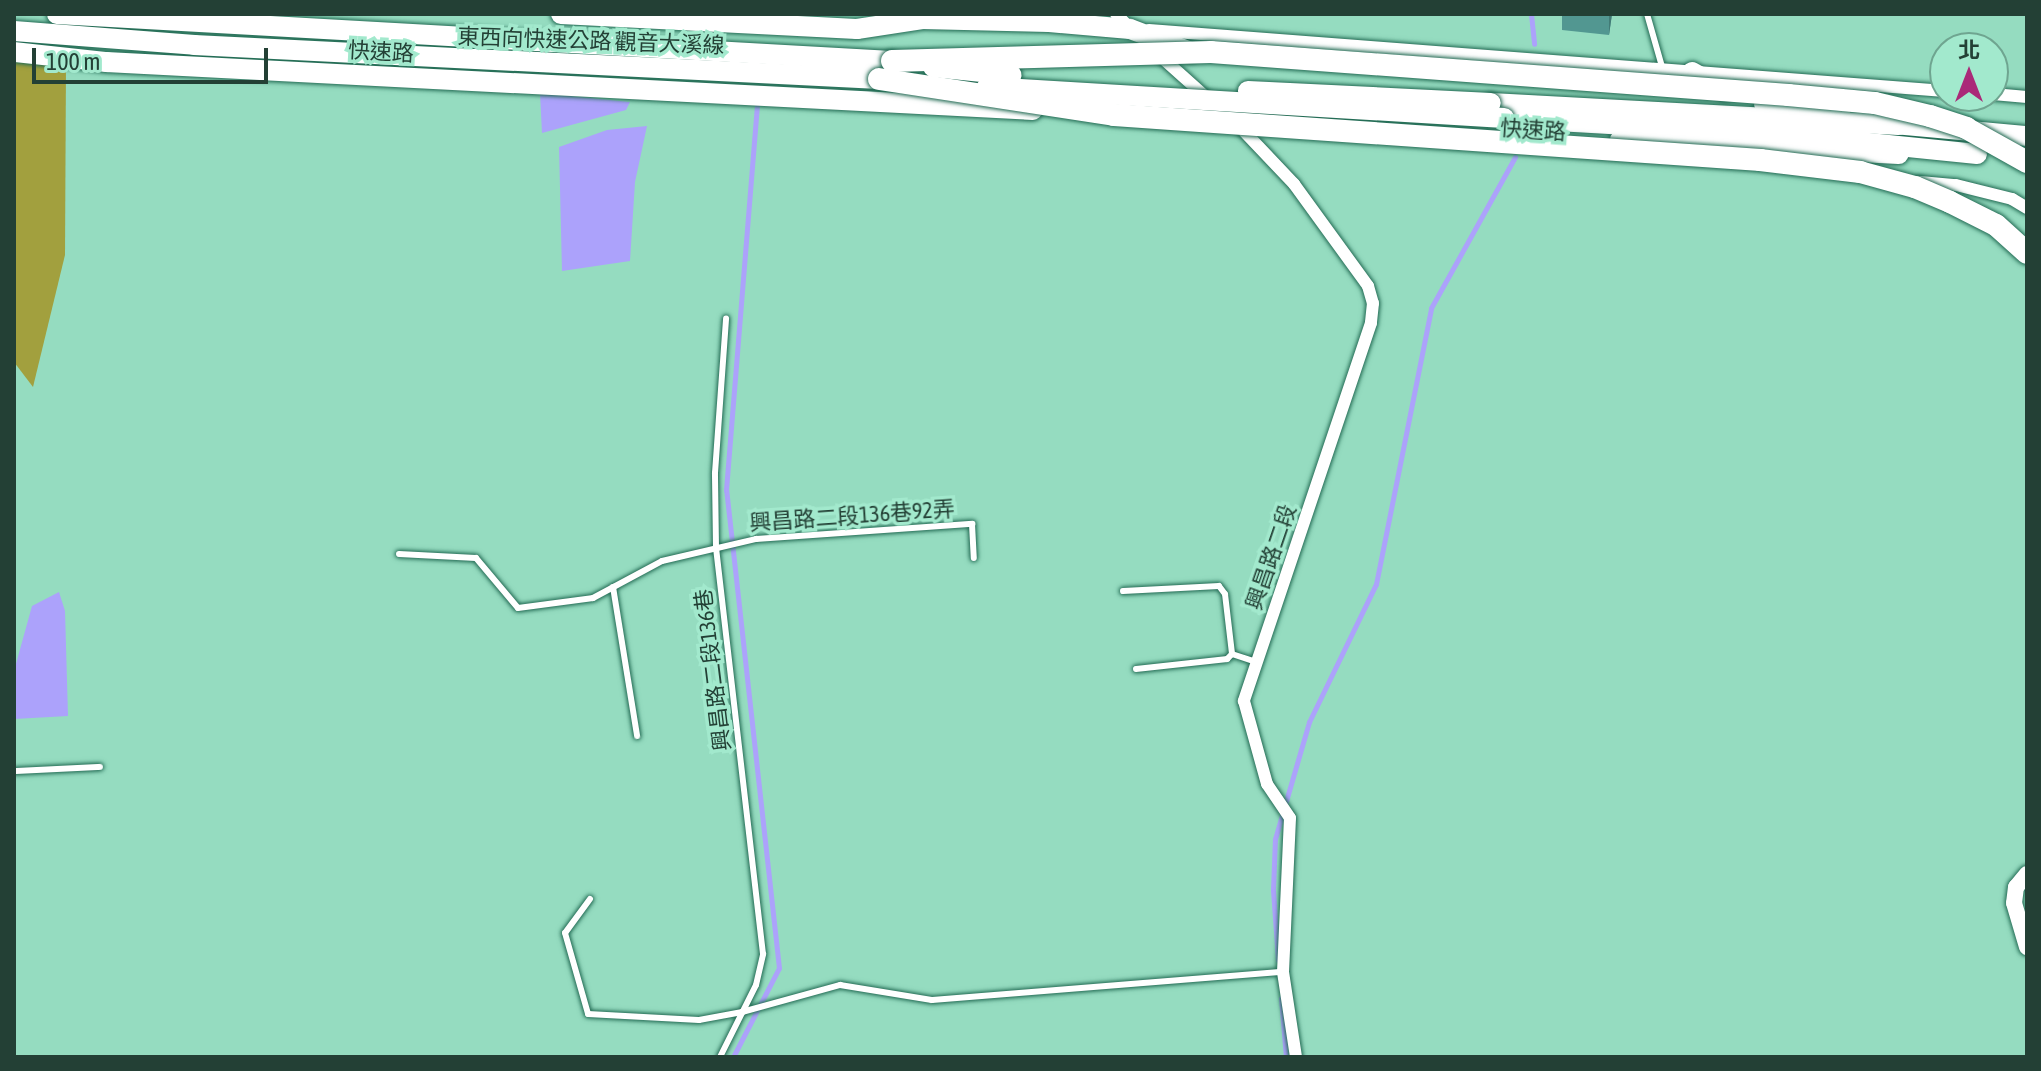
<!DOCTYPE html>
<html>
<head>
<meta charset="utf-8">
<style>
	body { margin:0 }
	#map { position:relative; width:2041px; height:1071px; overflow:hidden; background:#95dcc0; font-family:"Asap Condensed","Noto Sans TC",sans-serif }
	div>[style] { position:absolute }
	.green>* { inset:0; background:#a2a03e }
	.water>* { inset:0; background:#aca2fb }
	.stream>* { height:5px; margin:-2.5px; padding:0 2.5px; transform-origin:2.5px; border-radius:2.5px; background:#aca2fb }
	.roads { filter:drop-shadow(0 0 2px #236b54) drop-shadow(0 0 2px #236b54) }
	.service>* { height:6px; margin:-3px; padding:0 3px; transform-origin:3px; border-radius:3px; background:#fff }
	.minor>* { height:12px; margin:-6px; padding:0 6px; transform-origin:6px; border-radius:6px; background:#fff }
	.tertiary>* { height:16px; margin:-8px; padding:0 8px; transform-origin:8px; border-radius:8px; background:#fff }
	.primary>* { height:20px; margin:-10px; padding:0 10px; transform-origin:10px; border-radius:10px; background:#fff }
	.trunk>* { height:20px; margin:-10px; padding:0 10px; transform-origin:10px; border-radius:10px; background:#fff }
	.bridges { filter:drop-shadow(0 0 2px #236b54) drop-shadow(0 0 2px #236b54) }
	.trunk-bridge>* { height:20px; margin:-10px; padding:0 10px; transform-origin:10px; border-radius:10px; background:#fff }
	.motorway-bridge>* { height:22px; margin:-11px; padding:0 11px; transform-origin:11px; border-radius:11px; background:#fff }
	.wall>* { inset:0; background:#529791 }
	.shaded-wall>* { inset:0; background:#427b76 }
	span { translate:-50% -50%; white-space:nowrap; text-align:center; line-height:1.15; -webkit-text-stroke:7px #a2e9cd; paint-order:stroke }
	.street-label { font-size:22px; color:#234035 }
	.frame { position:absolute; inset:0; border:16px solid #234035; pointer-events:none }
	.north { position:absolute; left:1929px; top:32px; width:80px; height:80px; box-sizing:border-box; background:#a2e9cd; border:2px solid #6fa590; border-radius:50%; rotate:0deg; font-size:22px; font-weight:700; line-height:32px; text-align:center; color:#234035 }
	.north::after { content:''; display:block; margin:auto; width:28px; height:36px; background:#aa2978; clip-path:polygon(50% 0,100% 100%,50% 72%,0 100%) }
	.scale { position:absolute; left:32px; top:48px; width:236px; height:36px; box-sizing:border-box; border:4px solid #234035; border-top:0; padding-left:10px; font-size:24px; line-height:28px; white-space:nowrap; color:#234035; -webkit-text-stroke:6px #a2e9cd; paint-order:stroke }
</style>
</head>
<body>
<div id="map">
	<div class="green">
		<div style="clip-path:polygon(14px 60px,66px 63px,65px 255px,33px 387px,14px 362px)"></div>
	</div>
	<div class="water">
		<div style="clip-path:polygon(540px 93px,630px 102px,626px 110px,542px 133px)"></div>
		<div style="clip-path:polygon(647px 126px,635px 182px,630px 261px,562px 271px,559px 147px,607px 130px)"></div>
		<div style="clip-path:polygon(59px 592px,65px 611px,68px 716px,14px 719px,14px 671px,32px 606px)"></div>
	</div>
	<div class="stream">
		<div style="left:1531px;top:14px;width:30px;rotate:84deg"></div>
		<div style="left:1278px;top:960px;width:70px;rotate:-94.1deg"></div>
		<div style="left:1273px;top:890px;width:51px;rotate:-87.8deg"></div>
		<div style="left:1275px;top:839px;width:122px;rotate:-73.8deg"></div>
		<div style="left:1309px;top:722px;width:153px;rotate:-64.1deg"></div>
		<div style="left:1376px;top:584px;width:281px;rotate:-78.7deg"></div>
		<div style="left:1431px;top:308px;width:173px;rotate:-60.9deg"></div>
		<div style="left:1281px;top:998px;width:59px;rotate:85.2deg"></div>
		<div style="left:733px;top:1057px;width:100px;rotate:-62.7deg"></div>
		<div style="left:779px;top:968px;width:481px;rotate:-96.3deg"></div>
		<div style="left:726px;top:490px;width:390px;rotate:-85.4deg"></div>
	</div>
	<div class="roads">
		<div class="service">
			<div style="left:1647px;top:14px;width:58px;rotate:74.1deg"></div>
			<div style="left:399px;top:554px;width:77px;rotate:3deg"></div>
			<div style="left:476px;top:558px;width:65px;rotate:50deg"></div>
			<div style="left:518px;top:608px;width:76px;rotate:-7.6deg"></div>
			<div style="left:593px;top:598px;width:78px;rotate:-28.2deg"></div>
			<div style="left:662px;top:561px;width:97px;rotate:-13.2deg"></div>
			<div style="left:756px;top:539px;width:217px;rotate:-4deg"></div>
			<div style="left:972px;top:524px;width:34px;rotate:87deg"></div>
			<div style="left:613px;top:587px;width:151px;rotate:80.8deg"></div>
			<div style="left:1123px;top:591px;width:96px;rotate:-3deg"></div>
			<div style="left:1219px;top:586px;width:10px;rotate:53deg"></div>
			<div style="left:1225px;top:594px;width:60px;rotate:83.3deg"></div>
			<div style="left:1232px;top:654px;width:26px;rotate:18deg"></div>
			<div style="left:1136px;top:669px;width:92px;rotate:-6.3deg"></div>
			<div style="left:1227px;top:659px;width:7px;rotate:-45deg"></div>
			<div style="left:14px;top:771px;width:86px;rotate:-2.7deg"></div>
			<div style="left:590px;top:899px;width:42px;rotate:126.3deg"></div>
			<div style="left:565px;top:933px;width:84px;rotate:74.1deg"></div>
			<div style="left:588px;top:1014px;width:111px;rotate:3.1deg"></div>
			<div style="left:699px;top:1020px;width:44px;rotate:-10.5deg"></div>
			<div style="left:742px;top:1012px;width:102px;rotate:-15.4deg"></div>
			<div style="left:840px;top:985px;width:93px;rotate:9.3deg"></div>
			<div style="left:932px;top:1000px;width:352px;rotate:-4.6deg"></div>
			<div style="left:720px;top:1057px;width:80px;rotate:-63.4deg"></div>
			<div style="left:756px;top:985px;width:32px;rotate:-77deg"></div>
			<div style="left:763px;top:954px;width:409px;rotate:-96.6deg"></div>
			<div style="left:716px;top:548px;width:75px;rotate:-90.8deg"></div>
			<div style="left:715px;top:473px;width:155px;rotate:-85.9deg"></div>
		</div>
		<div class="minor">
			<div style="left:1116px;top:14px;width:21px;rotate:45deg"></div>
			<div style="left:1149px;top:30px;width:798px;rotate:4.38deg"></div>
			<div style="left:1159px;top:55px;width:66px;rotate:41.9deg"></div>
			<div style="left:1993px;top:94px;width:34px;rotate:5deg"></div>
			<div style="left:1240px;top:127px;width:79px;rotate:46.5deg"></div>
			<div style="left:1294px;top:184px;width:126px;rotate:54deg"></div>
			<div style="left:1368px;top:286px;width:18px;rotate:74deg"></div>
			<div style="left:1373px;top:303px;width:20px;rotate:96deg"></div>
			<div style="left:1371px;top:323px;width:399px;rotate:108.6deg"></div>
			<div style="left:1244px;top:701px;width:86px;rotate:74.5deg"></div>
			<div style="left:1267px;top:784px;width:41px;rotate:55.9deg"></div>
			<div style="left:1290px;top:818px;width:154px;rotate:92.6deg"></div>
			<div style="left:1283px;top:972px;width:86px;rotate:81.3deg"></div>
			<div style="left:1920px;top:182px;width:36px;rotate:5deg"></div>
			<div style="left:1956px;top:185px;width:58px;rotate:14deg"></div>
			<div style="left:2012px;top:199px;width:17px;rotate:31deg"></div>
		</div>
		<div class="tertiary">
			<div style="left:2027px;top:874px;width:17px;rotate:130deg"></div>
			<div style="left:2016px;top:887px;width:16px;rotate:97deg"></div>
			<div style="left:2014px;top:903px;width:46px;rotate:73.5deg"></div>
		</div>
		<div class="primary">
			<div style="left:561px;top:14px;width:296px;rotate:2.9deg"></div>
			<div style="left:857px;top:29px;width:66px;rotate:-8.7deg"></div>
			<div style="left:922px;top:19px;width:127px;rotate:1.4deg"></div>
			<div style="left:1049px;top:22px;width:81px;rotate:4.9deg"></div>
			<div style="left:1130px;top:29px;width:65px;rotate:20.7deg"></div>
			<div style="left:14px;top:52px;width:93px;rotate:6.2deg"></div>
			<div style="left:106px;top:62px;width:928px;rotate:2.96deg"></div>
			<div style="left:1692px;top:72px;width:38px;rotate:29deg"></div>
			<div style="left:1764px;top:104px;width:77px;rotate:8.2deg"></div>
			<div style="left:1883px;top:123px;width:145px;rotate:5.2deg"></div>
			<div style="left:1620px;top:140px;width:279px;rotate:2.9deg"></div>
		</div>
		<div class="trunk">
			<div style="left:57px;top:14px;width:836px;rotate:3.22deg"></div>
			<div style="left:14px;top:31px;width:181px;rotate:4.4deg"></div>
			<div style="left:194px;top:45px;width:686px;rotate:2.84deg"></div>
			<div style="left:1491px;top:103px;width:408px;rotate:3.1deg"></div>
			<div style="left:1504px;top:118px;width:276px;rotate:3.3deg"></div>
			<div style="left:1780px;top:134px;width:198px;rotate:5.8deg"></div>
		</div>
	</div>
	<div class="bridges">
		<div class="trunk-bridge">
			<div style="left:933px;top:67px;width:79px;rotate:5.8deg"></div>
			<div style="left:987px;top:87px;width:518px;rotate:3.43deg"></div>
			<div style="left:1248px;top:91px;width:243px;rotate:2.8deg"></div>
		</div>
		<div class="motorway-bridge">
			<div style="left:892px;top:61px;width:319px;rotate:-1.6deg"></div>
			<div style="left:1211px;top:52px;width:579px;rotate:4.26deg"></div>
			<div style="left:1788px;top:95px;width:87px;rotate:5.3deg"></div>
			<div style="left:1875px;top:103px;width:57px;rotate:13.3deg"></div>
			<div style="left:1930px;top:116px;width:38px;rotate:18deg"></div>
			<div style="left:1966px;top:128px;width:70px;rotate:29.1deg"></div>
			<div style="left:879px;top:79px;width:238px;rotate:8.7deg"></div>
			<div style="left:1114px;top:115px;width:648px;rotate:3.98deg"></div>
			<div style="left:1760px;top:160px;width:101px;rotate:6.8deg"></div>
			<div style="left:1860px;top:172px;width:57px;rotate:15.3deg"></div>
			<div style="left:1915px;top:187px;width:38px;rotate:23deg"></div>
			<div style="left:1950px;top:202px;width:51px;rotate:26.6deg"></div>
			<div style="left:1996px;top:225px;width:42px;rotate:42.1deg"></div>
		</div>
	</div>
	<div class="wall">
		<div style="clip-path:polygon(1562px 14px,1612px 14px,1609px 35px,1562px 30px)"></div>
	</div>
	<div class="shaded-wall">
		<div style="clip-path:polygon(1609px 14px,1612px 14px,1609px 35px)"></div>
	</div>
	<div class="street-label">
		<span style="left:591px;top:41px;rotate:2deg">東西向快速公路 觀音大溪線</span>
		<span style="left:381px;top:52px;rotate:3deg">快速路</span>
		<span style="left:1533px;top:130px;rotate:4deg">快速路</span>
		<span style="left:852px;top:516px;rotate:-4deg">興昌路二段136巷92弄</span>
		<span style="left:1271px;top:557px;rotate:-71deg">興昌路二段</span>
		<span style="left:713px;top:670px;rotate:-97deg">興昌路二段136巷</span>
	</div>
	<div class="frame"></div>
	<div class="north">北</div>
	<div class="scale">100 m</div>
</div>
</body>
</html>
